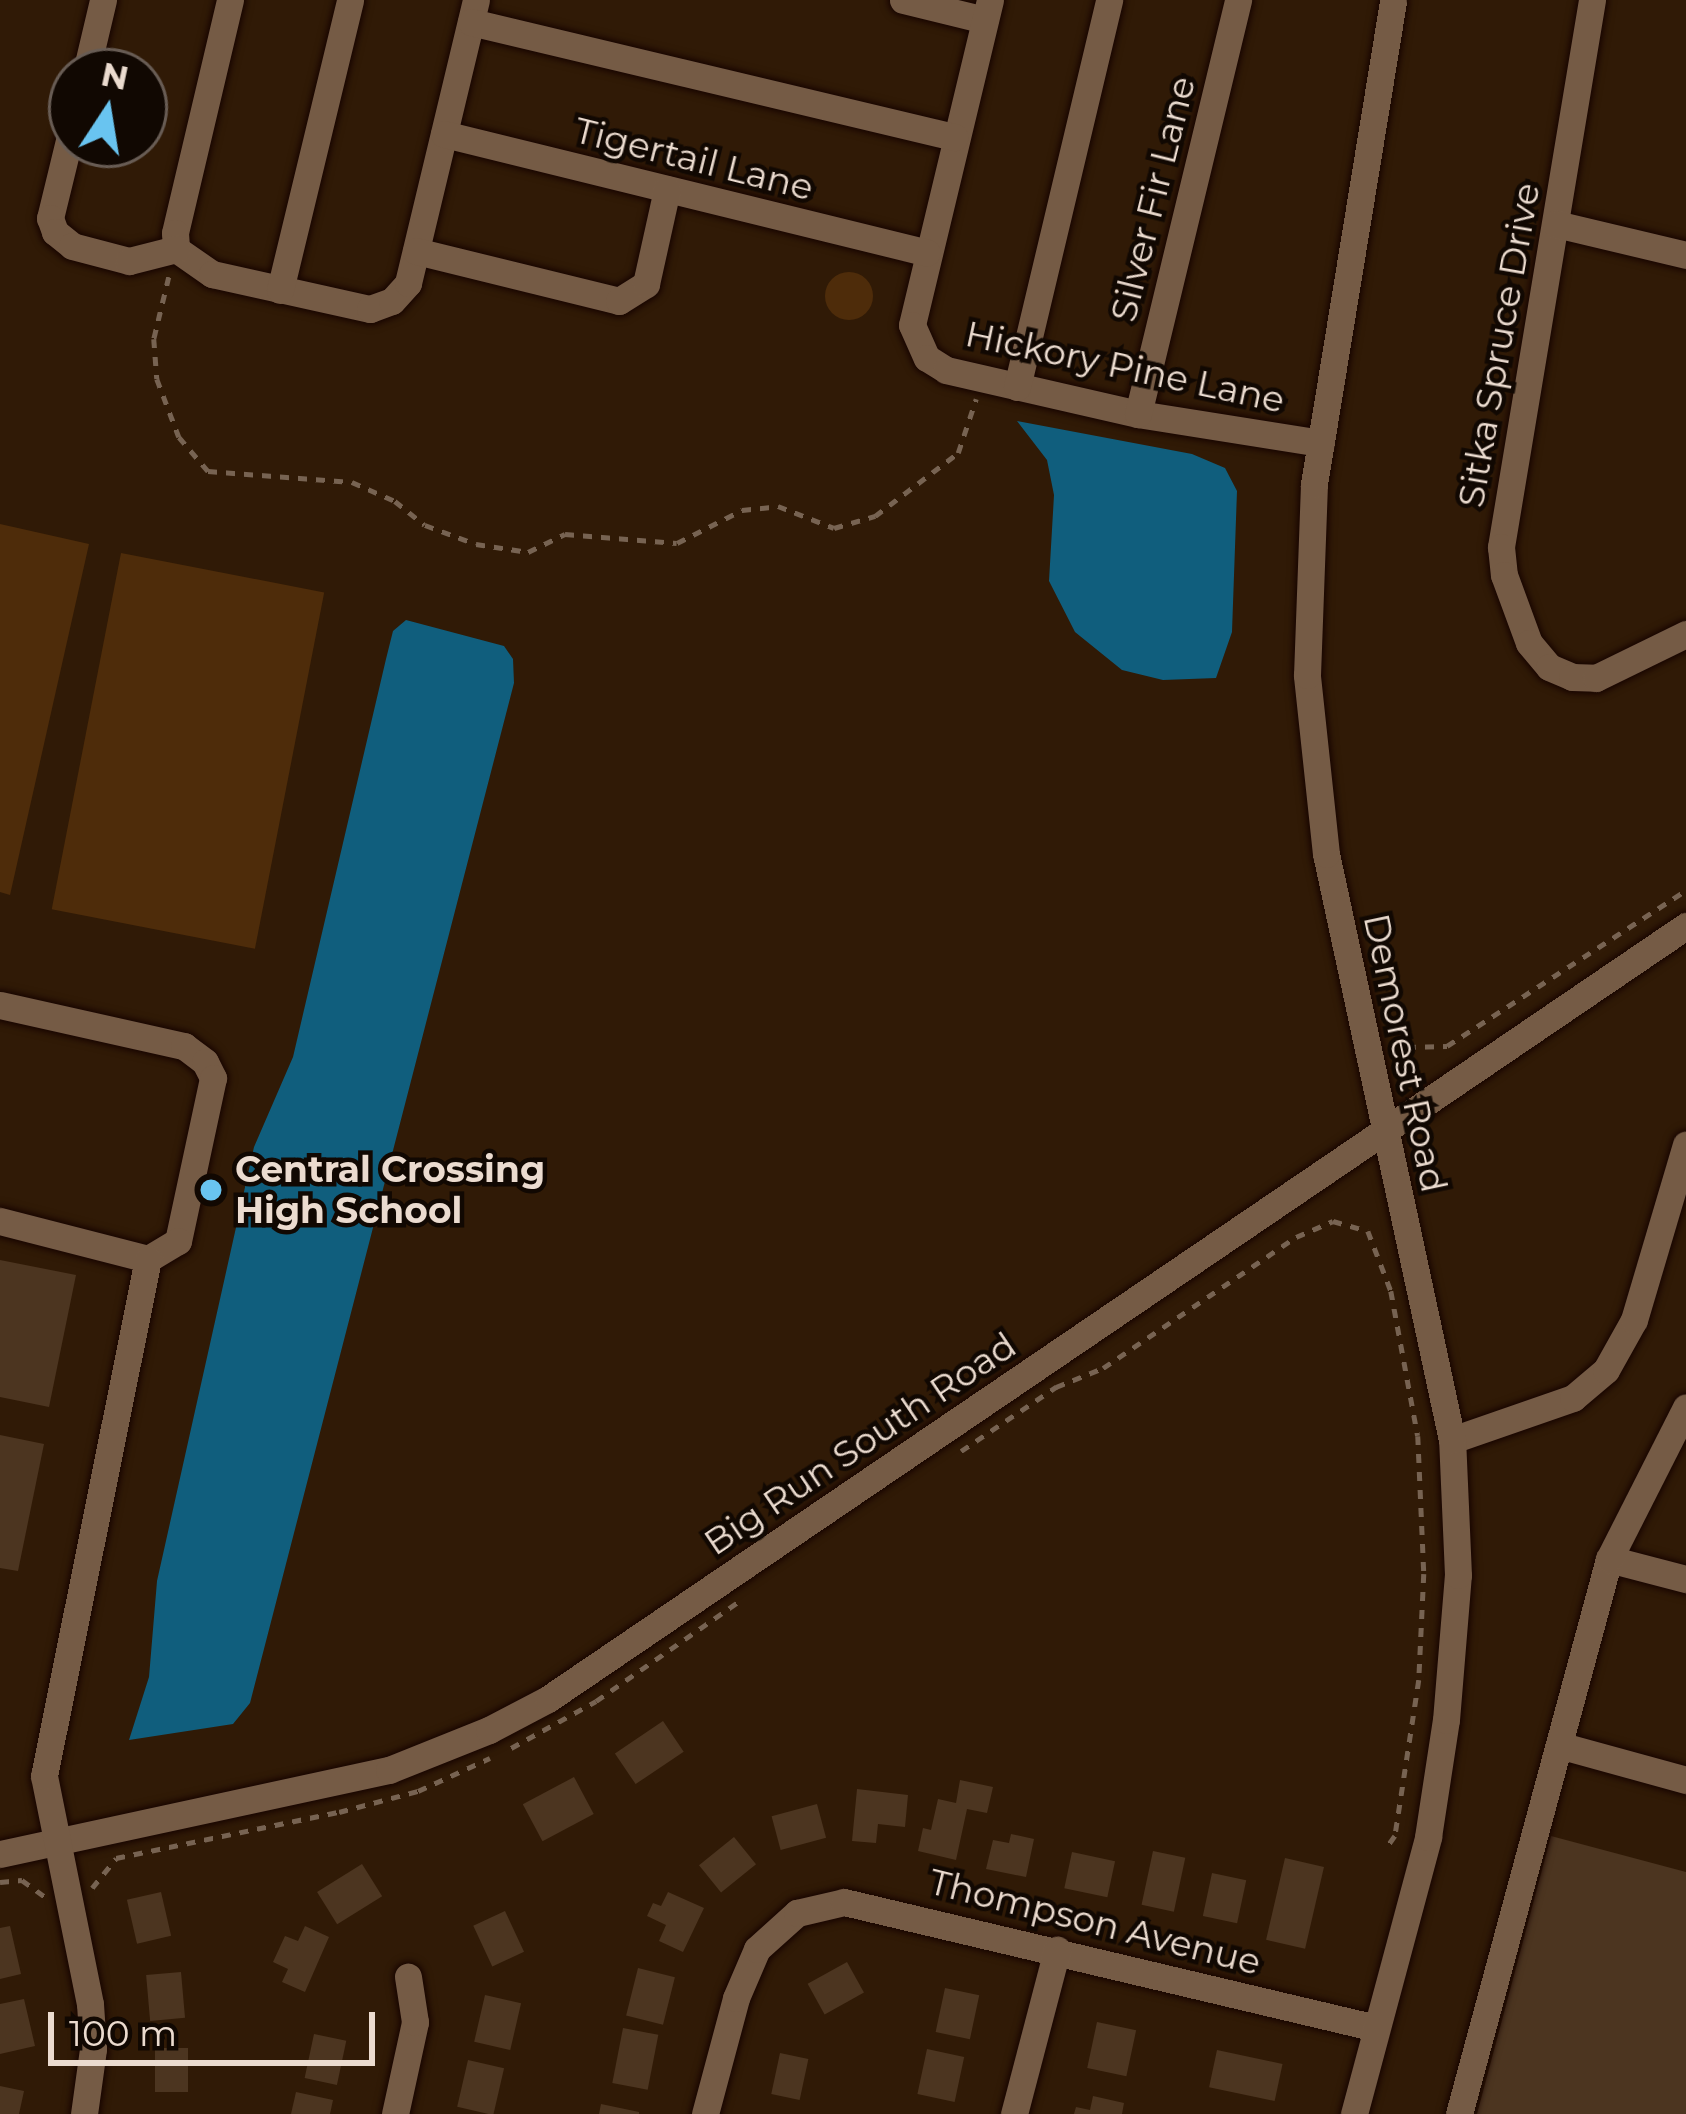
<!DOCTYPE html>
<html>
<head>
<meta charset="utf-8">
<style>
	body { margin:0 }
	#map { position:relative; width:1686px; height:2114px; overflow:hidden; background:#301a06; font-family:Montserrat,sans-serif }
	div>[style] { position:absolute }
	.green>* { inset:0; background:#4e2c0a; transform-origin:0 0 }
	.round { border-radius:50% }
	.water>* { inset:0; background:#105e7d }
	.building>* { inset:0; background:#4c3520; transform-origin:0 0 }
	.path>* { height:4.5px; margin-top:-2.25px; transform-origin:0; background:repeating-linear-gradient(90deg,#776352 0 9px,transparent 0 18px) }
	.roads { filter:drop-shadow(0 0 3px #170400) drop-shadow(0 0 3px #170400) }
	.minor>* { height:27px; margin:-13.5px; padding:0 13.5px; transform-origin:13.5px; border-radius:13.5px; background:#755b45 }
	.dots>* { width:33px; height:33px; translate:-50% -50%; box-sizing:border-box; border:6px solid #110802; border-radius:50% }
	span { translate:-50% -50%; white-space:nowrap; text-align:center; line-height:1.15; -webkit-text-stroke:9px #110802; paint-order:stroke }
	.street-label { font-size:36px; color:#ebdbcf }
	.poi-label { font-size:36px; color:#ebdbcf; font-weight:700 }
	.left { translate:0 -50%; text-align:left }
	.north { position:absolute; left:48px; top:48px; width:120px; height:120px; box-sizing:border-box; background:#110802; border:3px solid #685c54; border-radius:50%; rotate:12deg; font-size:33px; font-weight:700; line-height:48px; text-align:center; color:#ebdbcf }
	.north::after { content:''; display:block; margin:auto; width:42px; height:54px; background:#69c4f0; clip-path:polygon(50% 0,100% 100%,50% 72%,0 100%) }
	.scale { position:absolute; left:48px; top:2012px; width:327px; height:54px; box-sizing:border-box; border:6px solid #ebdbcf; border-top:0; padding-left:15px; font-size:36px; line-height:42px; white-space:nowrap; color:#ebdbcf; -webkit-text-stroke:9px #110802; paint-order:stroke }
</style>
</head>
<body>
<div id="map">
	<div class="green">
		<div class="round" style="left:825px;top:272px;width:48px;height:48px"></div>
		<div style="clip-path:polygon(0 524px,89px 544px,10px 895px,0 892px)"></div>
		<div style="left:121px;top:553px;width:207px;height:363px;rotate:11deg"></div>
	</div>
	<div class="water">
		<div style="clip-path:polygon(1017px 421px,1192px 454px,1225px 468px,1237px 491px,1232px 632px,1216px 678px,1163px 680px,1122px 670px,1075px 632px,1049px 581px,1054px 495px,1047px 460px)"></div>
		<div style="clip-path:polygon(406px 620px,504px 646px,513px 659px,514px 683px,250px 1703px,233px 1724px,129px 1740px,149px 1677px,157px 1581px,254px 1147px,293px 1057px,386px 659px,393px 631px)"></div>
	</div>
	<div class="building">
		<div style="clip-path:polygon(0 1260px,76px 1275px,49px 1407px,0 1397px)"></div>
		<div style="clip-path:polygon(0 1435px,44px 1444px,18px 1571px,0 1568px)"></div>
		<div style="left:663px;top:1721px;width:37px;height:58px;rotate:56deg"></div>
		<div style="left:574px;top:1777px;width:42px;height:58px;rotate:62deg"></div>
		<div style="clip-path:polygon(960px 1780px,993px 1787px,987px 1813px,967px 1809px,956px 1860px,918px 1851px,923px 1828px,931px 1830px,938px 1799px,956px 1803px)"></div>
		<div style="clip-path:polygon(857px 1789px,908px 1795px,905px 1827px,878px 1824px,876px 1843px,852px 1841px)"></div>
		<div style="left:817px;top:1804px;width:35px;height:47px;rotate:75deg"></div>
		<div style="clip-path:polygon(1011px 1834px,1034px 1839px,1026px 1877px,986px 1869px,993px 1840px,1009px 1843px)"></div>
		<div style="clip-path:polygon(1551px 1836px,1686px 1872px,1686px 2114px,1477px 2114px)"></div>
		<div style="left:734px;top:1837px;width:35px;height:45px;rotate:51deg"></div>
		<div style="left:1153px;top:1851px;width:33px;height:55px;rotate:12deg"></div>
		<div style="left:1072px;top:1852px;width:44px;height:37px;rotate:12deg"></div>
		<div style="left:1285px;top:1858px;width:40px;height:84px;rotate:13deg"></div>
		<div style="left:362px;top:1864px;width:38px;height:53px;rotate:58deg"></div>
		<div style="left:1212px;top:1873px;width:35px;height:44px;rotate:12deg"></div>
		<div style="left:161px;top:1892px;width:45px;height:35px;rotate:77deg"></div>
		<div style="clip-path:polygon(668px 1892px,704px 1908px,683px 1952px,659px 1941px,666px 1925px,647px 1916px,653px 1903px,661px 1906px)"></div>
		<div style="left:505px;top:1911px;width:45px;height:35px;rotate:65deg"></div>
		<div style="clip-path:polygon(10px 1926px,21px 1974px,0 1979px,0 1928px)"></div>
		<div style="clip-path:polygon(305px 1926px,329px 1937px,305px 1992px,282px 1982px,288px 1969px,273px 1962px,285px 1936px,298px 1941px)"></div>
		<div style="left:847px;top:1962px;width:35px;height:45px;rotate:61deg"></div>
		<div style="left:638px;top:1968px;width:38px;height:49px;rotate:14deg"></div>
		<div style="left:181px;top:1972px;width:46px;height:35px;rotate:85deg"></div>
		<div style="left:945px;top:1988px;width:35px;height:45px;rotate:12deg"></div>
		<div style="left:485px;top:1995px;width:37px;height:48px;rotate:13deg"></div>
		<div style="clip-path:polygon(24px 1999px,35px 2046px,0 2054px,0 2004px)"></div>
		<div style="left:1097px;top:2022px;width:40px;height:47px;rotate:12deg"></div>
		<div style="left:623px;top:2028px;width:36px;height:56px;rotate:11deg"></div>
		<div style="left:314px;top:2034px;width:33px;height:45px;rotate:12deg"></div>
		<div style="left:155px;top:2048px;width:33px;height:44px"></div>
		<div style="left:927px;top:2049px;width:38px;height:46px;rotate:12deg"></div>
		<div style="left:1217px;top:2050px;width:67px;height:38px;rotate:12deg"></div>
		<div style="left:780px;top:2053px;width:29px;height:42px;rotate:12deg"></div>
		<div style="left:468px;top:2060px;width:37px;height:48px;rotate:13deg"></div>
		<div style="clip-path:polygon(0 2086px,24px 2091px,19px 2114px,0 2114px)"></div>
		<div style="clip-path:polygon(296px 2092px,333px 2100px,330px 2114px,291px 2114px)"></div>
		<div style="clip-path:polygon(1093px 2096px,1124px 2103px,1122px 2114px,1074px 2114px,1076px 2107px,1090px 2110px)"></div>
		<div style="clip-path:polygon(601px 2104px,639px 2112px,639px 2114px,599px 2114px)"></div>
	</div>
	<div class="path">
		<div style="left:169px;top:277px;width:64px;rotate:103.6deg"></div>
		<div style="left:154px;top:339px;width:40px;rotate:85.7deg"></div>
		<div style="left:157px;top:379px;width:62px;rotate:69.2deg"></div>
		<div style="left:179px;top:437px;width:45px;rotate:49.5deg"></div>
		<div style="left:208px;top:471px;width:144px;rotate:4.4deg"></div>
		<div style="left:352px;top:482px;width:47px;rotate:23.8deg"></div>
		<div style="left:395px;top:501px;width:38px;rotate:39deg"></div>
		<div style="left:425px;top:525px;width:54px;rotate:20.4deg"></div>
		<div style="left:476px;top:544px;width:53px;rotate:8.7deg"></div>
		<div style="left:528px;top:552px;width:41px;rotate:-25.9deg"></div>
		<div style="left:565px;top:534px;width:112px;rotate:4.6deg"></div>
		<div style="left:677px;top:543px;width:73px;rotate:-26.9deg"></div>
		<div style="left:742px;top:510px;width:36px;rotate:-6deg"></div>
		<div style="left:778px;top:506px;width:60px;rotate:21.4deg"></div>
		<div style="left:834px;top:528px;width:43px;rotate:-16.3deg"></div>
		<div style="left:875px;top:516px;width:104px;rotate:-37.2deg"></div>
		<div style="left:958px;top:453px;width:57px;rotate:-71.6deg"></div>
		<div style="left:1389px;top:1027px;width:27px;rotate:48deg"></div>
		<div style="left:1407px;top:1047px;width:40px;rotate:-1.4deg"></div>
		<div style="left:1447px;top:1046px;width:285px;rotate:-33.1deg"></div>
		<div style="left:961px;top:1451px;width:115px;rotate:-34deg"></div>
		<div style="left:1056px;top:1387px;width:51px;rotate:-22deg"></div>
		<div style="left:1103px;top:1368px;width:233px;rotate:-34.2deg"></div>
		<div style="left:1296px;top:1237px;width:40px;rotate:-23.4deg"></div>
		<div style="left:1333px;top:1221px;width:36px;rotate:16deg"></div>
		<div style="left:1368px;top:1231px;width:64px;rotate:69deg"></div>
		<div style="left:1391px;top:1291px;width:147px;rotate:79.5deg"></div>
		<div style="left:1418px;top:1436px;width:138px;rotate:87.5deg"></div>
		<div style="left:1424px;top:1574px;width:106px;rotate:92.7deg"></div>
		<div style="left:1419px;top:1680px;width:158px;rotate:98.7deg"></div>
		<div style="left:1395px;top:1836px;width:16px;rotate:125deg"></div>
		<div style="left:511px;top:1748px;width:97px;rotate:-28.9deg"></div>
		<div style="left:596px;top:1701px;width:173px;rotate:-34.9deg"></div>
		<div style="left:0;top:1882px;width:22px;rotate:-5deg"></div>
		<div style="left:22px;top:1880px;width:29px;rotate:36deg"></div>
		<div style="left:92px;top:1888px;width:38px;rotate:-51deg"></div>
		<div style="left:116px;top:1858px;width:228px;rotate:-11.7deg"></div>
		<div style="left:339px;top:1812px;width:82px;rotate:-14.9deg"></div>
		<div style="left:418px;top:1791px;width:79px;rotate:-24.6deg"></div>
	</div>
	<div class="roads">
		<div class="minor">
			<div style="left:230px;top:0;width:239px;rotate:103.3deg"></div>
			<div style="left:175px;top:233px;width:16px;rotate:86deg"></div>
			<div style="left:176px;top:249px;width:44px;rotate:34.8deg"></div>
			<div style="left:212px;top:274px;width:162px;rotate:12.5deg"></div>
			<div style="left:370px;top:309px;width:23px;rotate:-20deg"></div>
			<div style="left:392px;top:301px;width:24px;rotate:-48deg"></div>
			<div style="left:408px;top:283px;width:291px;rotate:-76.5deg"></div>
			<div style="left:903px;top:0;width:84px;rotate:13.7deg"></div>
			<div style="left:990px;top:0;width:334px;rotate:103.5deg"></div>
			<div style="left:912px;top:325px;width:36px;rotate:66deg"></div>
			<div style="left:927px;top:358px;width:22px;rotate:32deg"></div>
			<div style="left:946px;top:370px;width:197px;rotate:12.9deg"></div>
			<div style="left:1138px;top:414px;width:185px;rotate:9deg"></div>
			<div style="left:1592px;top:0;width:555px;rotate:99.45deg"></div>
			<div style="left:1501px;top:547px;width:28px;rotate:84deg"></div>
			<div style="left:1504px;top:575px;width:72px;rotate:69.8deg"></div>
			<div style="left:1529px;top:643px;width:31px;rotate:50deg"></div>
			<div style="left:1549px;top:667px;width:25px;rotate:23deg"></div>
			<div style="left:1572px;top:677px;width:24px;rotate:2deg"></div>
			<div style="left:1596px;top:678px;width:100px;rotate:-26.1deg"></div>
			<div style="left:471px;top:22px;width:497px;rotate:13.4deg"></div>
			<div style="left:86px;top:72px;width:74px;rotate:-76.7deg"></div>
			<div style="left:72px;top:128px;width:93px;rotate:103.7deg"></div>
			<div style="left:50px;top:218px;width:15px;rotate:70deg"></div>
			<div style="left:55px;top:232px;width:22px;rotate:39deg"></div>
			<div style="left:72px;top:246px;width:59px;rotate:14.7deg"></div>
			<div style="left:129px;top:261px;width:49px;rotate:-14.3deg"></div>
			<div style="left:444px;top:134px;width:497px;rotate:13.8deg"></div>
			<div style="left:1556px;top:224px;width:134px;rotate:13.4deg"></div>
			<div style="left:416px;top:251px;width:209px;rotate:13.8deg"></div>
			<div style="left:619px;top:301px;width:32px;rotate:-32deg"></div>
			<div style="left:646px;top:284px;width:97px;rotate:-77.5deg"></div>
			<div style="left:280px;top:290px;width:298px;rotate:-76.4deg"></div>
			<div style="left:1017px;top:387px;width:398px;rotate:-76.6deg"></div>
			<div style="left:1138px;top:414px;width:426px;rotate:-76.4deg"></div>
			<div style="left:0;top:1005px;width:189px;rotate:12.6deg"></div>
			<div style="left:184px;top:1046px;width:26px;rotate:37deg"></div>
			<div style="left:205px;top:1062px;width:18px;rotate:63deg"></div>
			<div style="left:213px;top:1078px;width:167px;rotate:102.1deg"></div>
			<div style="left:178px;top:1241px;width:35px;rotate:149deg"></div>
			<div style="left:148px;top:1259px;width:153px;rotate:-165.6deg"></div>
			<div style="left:1452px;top:1440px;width:128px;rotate:-19.1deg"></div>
			<div style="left:1573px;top:1398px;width:43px;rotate:-40.3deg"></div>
			<div style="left:1606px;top:1370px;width:57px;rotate:-60.8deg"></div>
			<div style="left:1634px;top:1320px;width:183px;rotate:-73.5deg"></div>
			<div style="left:1609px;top:1559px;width:80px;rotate:14.6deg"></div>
			<div style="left:1559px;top:1745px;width:132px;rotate:15.4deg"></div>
			<div style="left:0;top:1854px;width:398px;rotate:-12.2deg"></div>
			<div style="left:389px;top:1770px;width:108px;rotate:-21.8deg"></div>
			<div style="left:489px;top:1730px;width:67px;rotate:-27.7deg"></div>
			<div style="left:548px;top:1699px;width:1376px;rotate:-34.19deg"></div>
			<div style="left:84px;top:2114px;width:66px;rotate:-82.1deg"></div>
			<div style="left:93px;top:2049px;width:45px;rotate:-93.8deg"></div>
			<div style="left:90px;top:2004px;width:233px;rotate:-101.4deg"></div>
			<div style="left:44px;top:1776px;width:527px;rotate:-78.63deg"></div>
			<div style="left:395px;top:2114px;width:94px;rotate:-77.7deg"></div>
			<div style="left:415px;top:2022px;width:46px;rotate:-98.8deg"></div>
			<div style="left:705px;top:2114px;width:120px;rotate:-75deg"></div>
			<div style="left:736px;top:1998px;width:53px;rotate:-66.8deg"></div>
			<div style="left:757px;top:1949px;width:54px;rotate:-42deg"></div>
			<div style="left:797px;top:1913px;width:48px;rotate:-13.2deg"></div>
			<div style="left:844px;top:1902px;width:547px;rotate:13.32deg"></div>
			<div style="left:1014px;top:2114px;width:170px;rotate:-75.3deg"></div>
			<div style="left:1354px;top:2114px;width:287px;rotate:-75deg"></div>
			<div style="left:1428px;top:1837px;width:118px;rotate:-81.3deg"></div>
			<div style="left:1446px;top:1720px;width:145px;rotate:-85.3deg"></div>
			<div style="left:1458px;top:1575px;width:135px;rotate:-92.5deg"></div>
			<div style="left:1452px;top:1440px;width:599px;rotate:-102.13deg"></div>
			<div style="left:1326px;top:854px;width:180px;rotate:-96.1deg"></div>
			<div style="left:1307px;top:675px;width:191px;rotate:-87.9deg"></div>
			<div style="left:1314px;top:484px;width:490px;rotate:-80.7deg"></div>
			<div style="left:1459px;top:2114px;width:575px;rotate:-74.88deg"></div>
			<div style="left:1609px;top:1559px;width:170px;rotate:-63.1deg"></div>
		</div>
	</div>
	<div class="dots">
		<div style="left:211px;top:1190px;background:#69c4f0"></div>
	</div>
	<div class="street-label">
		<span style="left:694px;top:159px;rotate:14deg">Tigertail Lane</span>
		<span style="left:1153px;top:199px;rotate:-76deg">Silver Fir Lane</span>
		<span style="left:1499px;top:345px;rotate:-80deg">Sitka Spruce Drive</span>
		<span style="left:1125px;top:367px;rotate:12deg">Hickory Pine Lane</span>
		<span style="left:1405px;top:1053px;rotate:78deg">Demorest Road</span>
		<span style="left:860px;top:1444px;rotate:-34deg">Big Run South Road</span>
		<span style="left:1095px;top:1922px;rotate:14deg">Thompson Avenue</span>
	</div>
	<div class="poi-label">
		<span class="left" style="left:235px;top:1190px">Central Crossing<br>High School</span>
	</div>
	<div class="north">N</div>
	<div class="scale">100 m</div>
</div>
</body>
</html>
